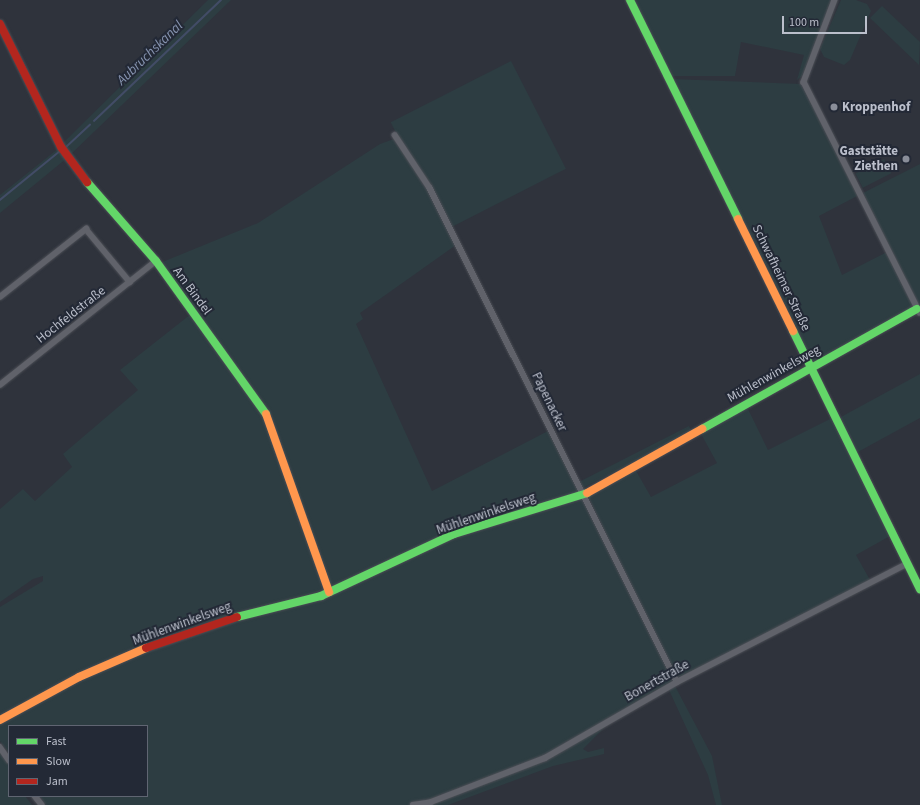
<!DOCTYPE html>
<html>
<head>
<meta charset="utf-8">
<style>
	body { margin:0 }
	#map { position:relative; width:920px; height:805px; overflow:hidden; background:#2f333c; font-family:"Source Sans 3",sans-serif }
	div>[style] { position:absolute }
	.green>* { inset:0; background:#2d3d42; transform-origin:0 0 }
	.stream>* { height:1.5px; margin:-0.75px; padding:0 0.75px; transform-origin:0.75px; border-radius:0.75px; background:#424c66 }
	.roads { filter:drop-shadow(0 0 1px #4b4e55) drop-shadow(0 0 1px #4b4e55) }
	.street>* { height:5.5px; margin:-2.75px; padding:0 2.75px; transform-origin:2.75px; border-radius:2.75px; background:#60626a }
	.fast>* { height:8px; margin:-4px; padding:0 4px; transform-origin:4px; border-radius:4px; background:#63d668 }
	.slow>* { height:8px; margin:-4px; padding:0 4px; transform-origin:4px; border-radius:4px; background:#ff974d }
	.jam>* { height:8px; margin:-4px; padding:0 4px; transform-origin:4px; border-radius:4px; background:#b3261e }
	.dots>* { width:11px; height:11px; translate:-50% -50%; box-sizing:border-box; border:2px solid #232936; border-radius:50% }
	span { translate:-50% -50%; white-space:nowrap; text-align:center; line-height:1.15; -webkit-text-stroke:4px #232936; paint-order:stroke }
	.poi-label { font-size:13px; color:#bbbfcb; font-weight:700 }
	.left { translate:0 -50%; text-align:left }
	.right { translate:-100% -50%; text-align:right }
	.street-label { font-size:13px; color:#bbbfcb }
	.water-label { font-size:14px; color:#8693af; font-style:italic }
	.legend { position:absolute; left:8px; top:725px; width:140px; height:72px; box-sizing:border-box; background:#232936; border:1px solid #606572; margin:0; padding:5px 7px; list-style:none; font-size:12px; color:#bbbfcb }
	.legend li { display:flex; align-items:center; gap:8px; height:20px }
	.legend b { width:20px; border:1px solid #606572 }
	.scale { position:absolute; left:782px; top:16px; width:85px; height:18px; box-sizing:border-box; border:2px solid #bbbfcb; border-top:0; padding-left:5px; font-size:12px; line-height:14px; white-space:nowrap; color:#bbbfcb; -webkit-text-stroke:3px #232936; paint-order:stroke }
</style>
</head>
<body>
<div id="map">
	<div class="green">
		<div style="clip-path:polygon(208px 0,231px 0,70px 155px,62px 144px)"></div>
		<div style="clip-path:polygon(633px 0,833px 0,802px 76px,797px 80px,804px 55px,741px 42px,735px 76px,670px 76px)"></div>
		<div style="clip-path:polygon(841px 0,856px 0,867px 4px,871px 11px,850px 60px,844px 65px,824px 57px,820px 49px)"></div>
		<div style="clip-path:polygon(882px 6px,920px 42px,919px 65px,870px 18px)"></div>
		<div style="left:511px;top:61px;width:121px;height:135px;rotate:63deg"></div>
		<div style="clip-path:polygon(672px 79px,801px 84px,859px 195px,819px 216px,842px 275px,887px 252px,913px 303px,910px 310px,812px 363px)"></div>
		<div style="clip-path:polygon(394px 139px,428px 187px,456px 245px,360px 313px,363px 319px,356px 324px,432px 491px,548px 431px,673px 677px,672px 682px,573px 744px,605px 727px,583px 749px,588px 752px,604px 748px,604px 754px,553px 766px,448px 805px,46px 805px,40px 796px,147px 796px,147px 726px,9px 726px,9px 753px,0 741px,0 722px,104px 669px,178px 638px,332px 594px,269px 415px,160px 263px,258px 223px,380px 144px)"></div>
		<div style="clip-path:polygon(59px 148px,67px 158px,0 213px,0 195px)"></div>
		<div style="left:884px;top:159px;width:16px;height:32px;rotate:63deg"></div>
		<div style="clip-path:polygon(920px 164px,920px 309px,863px 193px)"></div>
		<div style="clip-path:polygon(191px 314px,265px 418px,324px 590px,207px 622px,123px 653px,0 715px,0 607px,43px 581px,43px 576px,33px 579px,0 602px,0 509px,23px 489px,35px 501px,72px 467px,63px 454px,138px 390px,120px 370px)"></div>
		<div style="clip-path:polygon(920px 374px,920px 418px,856px 453px,839px 418px)"></div>
		<div style="clip-path:polygon(746px 405px,768px 450px,834px 417px,890px 536px,856px 555px,870px 580px,682px 677px,674px 676px,588px 496px,635px 469px,651px 497px,717px 463px,700px 432px)"></div>
		<div style="left:689px;top:426px;width:7px;height:123px;rotate:63deg"></div>
		<div style="clip-path:polygon(675px 686px,712px 756px,722px 805px,716px 805px,708px 775px,669px 690px)"></div>
		<div style="clip-path:polygon(0 751px,9px 764px,9px 796px,25px 796px,32px 805px,0 805px)"></div>
	</div>
	<div class="stream">
		<div style="left:94px;top:121px;width:175px;rotate:-43.6deg"></div>
		<div style="left:65px;top:148px;width:34px;rotate:-43deg"></div>
		<div style="left:0;top:200px;width:77px;rotate:-39.2deg"></div>
	</div>
	<div class="roads">
		<div class="street">
			<div style="left:835px;top:0;width:88px;rotate:110.7deg"></div>
			<div style="left:804px;top:82px;width:258px;rotate:63.3deg"></div>
			<div style="left:395px;top:135px;width:64px;rotate:56.6deg"></div>
			<div style="left:430px;top:188px;width:552px;rotate:63.43deg"></div>
			<div style="left:0;top:297px;width:110px;rotate:-38.3deg"></div>
			<div style="left:86px;top:229px;width:69px;rotate:50.3deg"></div>
			<div style="left:0;top:385px;width:199px;rotate:-38.5deg"></div>
			<div style="left:0;top:747px;width:16px;rotate:55deg"></div>
			<div style="left:35px;top:796px;width:11px;rotate:52deg"></div>
			<div style="left:413px;top:805px;width:18px;rotate:-9deg"></div>
			<div style="left:431px;top:802px;width:122px;rotate:-21.1deg"></div>
			<div style="left:545px;top:758px;width:152px;rotate:-29.9deg"></div>
			<div style="left:677px;top:682px;width:259px;rotate:-27.2deg"></div>
		</div>
		<div class="fast">
			<div style="left:630px;top:0;width:244px;rotate:63.7deg"></div>
			<div style="left:87px;top:182px;width:105px;rotate:48.9deg"></div>
			<div style="left:156px;top:261px;width:188px;rotate:54.3deg"></div>
			<div style="left:793px;top:331px;width:288px;rotate:63.8deg"></div>
			<div style="left:702px;top:429px;width:246px;rotate:-29.2deg"></div>
			<div style="left:237px;top:617px;width:87px;rotate:-14deg"></div>
			<div style="left:321px;top:596px;width:147px;rotate:-25deg"></div>
			<div style="left:454px;top:534px;width:139px;rotate:-17.1deg"></div>
		</div>
		<div class="slow">
			<div style="left:738px;top:219px;width:125px;rotate:63.8deg"></div>
			<div style="left:266px;top:414px;width:189px;rotate:70.5deg"></div>
			<div style="left:587px;top:493px;width:132px;rotate:-29.1deg"></div>
			<div style="left:0;top:720px;width:90px;rotate:-28.6deg"></div>
			<div style="left:79px;top:677px;width:73px;rotate:-23.4deg"></div>
		</div>
		<div class="jam">
			<div style="left:0;top:24px;width:137px;rotate:63.6deg"></div>
			<div style="left:61px;top:147px;width:44px;rotate:53.4deg"></div>
			<div style="left:146px;top:648px;width:96px;rotate:-18.8deg"></div>
		</div>
	</div>
	<div class="dots">
		<div style="left:834px;top:107px;background:#8a8e99"></div>
		<div style="left:906px;top:159px;background:#8a8e99"></div>
	</div>
	<div class="poi-label">
		<span class="left" style="left:842px;top:107px">Kroppenhof</span>
		<span class="right" style="left:898px;top:159px">Gaststätte<br>Ziethen</span>
	</div>
	<div class="street-label">
		<span style="left:781px;top:278px;rotate:64deg">Schwafheimer Straße</span>
		<span style="left:192px;top:291px;rotate:54deg">Am Bindel</span>
		<span style="left:71px;top:315px;rotate:-38deg">Hochfeldstraße</span>
		<span style="left:774px;top:374px;rotate:-29deg">Mühlenwinkelsweg</span>
		<span style="left:549px;top:402px;rotate:64deg">Papenacker</span>
		<span style="left:486px;top:514px;rotate:-19deg">Mühlenwinkelsweg</span>
		<span style="left:182px;top:624px;rotate:-20deg">Mühlenwinkelsweg</span>
		<span style="left:657px;top:681px;rotate:-29deg">Bonertstraße</span>
	</div>
	<div class="water-label">
		<span style="left:150px;top:53px;rotate:-44deg">Aubruchskanal</span>
	</div>
	<ul class="legend">
	<li><b style="height:5px;background:#63d668"></b>Fast</li>
	<li><b style="height:5px;background:#ff974d"></b>Slow</li>
	<li><b style="height:5px;background:#b3261e"></b>Jam</li>
	</ul>
	<div class="scale">100 m</div>
</div>
</body>
</html>
